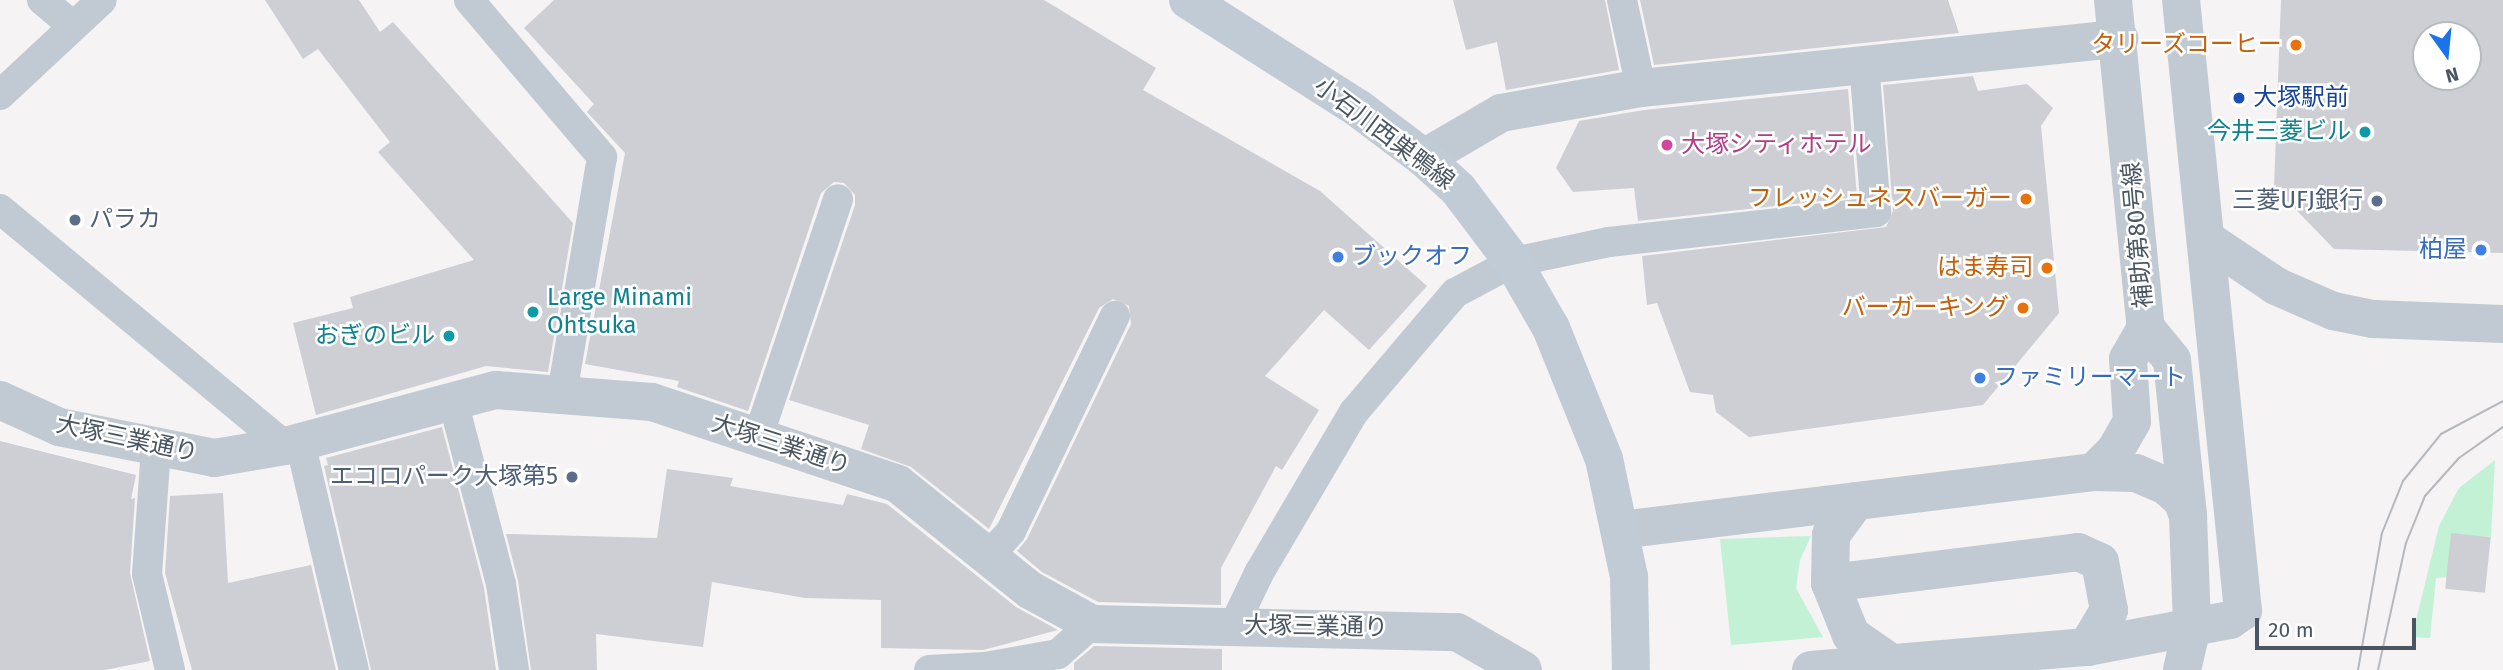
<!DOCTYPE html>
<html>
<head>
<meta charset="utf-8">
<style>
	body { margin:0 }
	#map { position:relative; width:2503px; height:670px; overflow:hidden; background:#f5f3f3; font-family:"Fira Sans","Noto Sans JP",sans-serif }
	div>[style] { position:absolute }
	.green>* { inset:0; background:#c3f1d5 }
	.building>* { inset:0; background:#cdcfd5; transform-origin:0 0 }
	.service>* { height:30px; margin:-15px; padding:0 15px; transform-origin:15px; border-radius:15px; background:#c1cad2 }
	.minor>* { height:38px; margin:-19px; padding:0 19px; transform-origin:19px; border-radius:19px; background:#c1cad2 }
	.tertiary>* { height:38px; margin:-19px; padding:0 19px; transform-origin:19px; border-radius:19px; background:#c1cad2 }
	.secondary>* { height:38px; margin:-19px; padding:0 19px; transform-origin:19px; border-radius:19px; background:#c1cbd6 }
	.tram>* { height:2px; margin:-1px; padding:0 1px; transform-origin:1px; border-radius:1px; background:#b5b8bd }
	.dots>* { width:19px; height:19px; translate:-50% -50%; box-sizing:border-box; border:4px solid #fff; border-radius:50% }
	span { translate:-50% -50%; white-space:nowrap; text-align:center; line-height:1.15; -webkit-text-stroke:5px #fff; paint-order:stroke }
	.food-label { font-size:24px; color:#c56008 }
	.right { translate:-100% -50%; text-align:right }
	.transit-label { font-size:24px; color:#164399 }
	.left { translate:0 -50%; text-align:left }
	.culture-label { font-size:24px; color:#0d838f }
	.street-label { font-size:24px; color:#4a5661 }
	.hotel-label { font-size:24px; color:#b23c85 }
	.service-label { font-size:24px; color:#4e5e75 }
	.shop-label { font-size:24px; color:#366cbe }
	.north { position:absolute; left:2412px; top:21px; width:70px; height:70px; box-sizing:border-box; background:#fff; border:2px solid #b7bbc0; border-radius:50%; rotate:165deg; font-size:19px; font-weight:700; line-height:28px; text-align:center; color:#4a5661 }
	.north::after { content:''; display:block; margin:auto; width:24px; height:32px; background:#1a73e8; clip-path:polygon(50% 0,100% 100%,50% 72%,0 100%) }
	.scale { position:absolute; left:2255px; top:618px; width:161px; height:32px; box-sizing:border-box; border:4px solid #4a5661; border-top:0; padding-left:9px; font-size:21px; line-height:24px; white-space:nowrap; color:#4a5661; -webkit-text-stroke:5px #fff; paint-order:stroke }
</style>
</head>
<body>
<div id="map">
	<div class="green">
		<div style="clip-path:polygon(2495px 460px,2491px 537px,2451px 534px,2449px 577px,2436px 578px,2430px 638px,2412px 637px,2439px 526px,2459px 488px)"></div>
		<div style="clip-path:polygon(1811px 536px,1800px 560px,1796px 588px,1823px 637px,1731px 645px,1720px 539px)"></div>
	</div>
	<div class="building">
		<div style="clip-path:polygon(265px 0,359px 0,380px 32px,393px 22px,573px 223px,548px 372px,486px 366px,316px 415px,293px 323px,353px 308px,350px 297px,474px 260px,378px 152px,390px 142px,318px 49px,303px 59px)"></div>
		<div style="clip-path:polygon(554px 0,1044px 0,1156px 68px,1143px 90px,1320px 191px,1427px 286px,1369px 350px,1324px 310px,1265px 376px,1319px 410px,1282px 470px,1276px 466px,1221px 568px,1221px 605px,1098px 602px,1042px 572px,1017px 551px,1027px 539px,1131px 324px,1129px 306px,1113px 299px,1099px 308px,989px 529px,911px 467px,861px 449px,869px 425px,789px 400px,855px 205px,855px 195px,844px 183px,834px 182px,821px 193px,748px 411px,677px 387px,679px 381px,585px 364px,625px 153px,587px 112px,594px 104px,524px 28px)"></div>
		<div style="clip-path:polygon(1453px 0,1605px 0,1619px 70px,1506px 90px,1497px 42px,1466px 50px)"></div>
		<div style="clip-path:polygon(1640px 0,1948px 0,1959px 33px,1654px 65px)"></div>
		<div style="clip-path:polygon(evenodd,2281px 0,2503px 0,2503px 253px,2334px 249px,2274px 187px,2281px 0,2426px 35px,2468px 35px,2468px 77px,2426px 77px,2426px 35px)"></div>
		<div style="clip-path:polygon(1973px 76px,1978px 91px,2027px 84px,2053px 108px,2041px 126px,2059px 313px,1983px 405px,1749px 437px,1716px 412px,1713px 395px,1690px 392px,1657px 303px,1647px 305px,1642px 256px,1886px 227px,1893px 211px,1883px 85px)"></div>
		<div style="clip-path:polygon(1848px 89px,1857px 197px,1638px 221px,1634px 188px,1573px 192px,1556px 168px,1579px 121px,1644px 110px)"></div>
		<div style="clip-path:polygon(442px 427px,484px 588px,496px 670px,371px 670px,324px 466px,328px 465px,326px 458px)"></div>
		<div style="clip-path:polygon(0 441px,136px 475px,131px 499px,135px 498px,130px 573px,150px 661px,105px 670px,0 670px)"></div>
		<div style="clip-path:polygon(667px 469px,733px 478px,730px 486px,843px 505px,847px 494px,887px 504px,1016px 607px,1058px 630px,983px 650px,881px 648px,881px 600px,805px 598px,712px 582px,703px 647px,596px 634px,597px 670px,531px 670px,518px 581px,506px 534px,657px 538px)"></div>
		<div style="clip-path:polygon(223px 493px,228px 583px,311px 565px,336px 670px,192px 670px,165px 573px,170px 496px)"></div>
		<div style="left:2451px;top:533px;width:40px;height:56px;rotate:6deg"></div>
		<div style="clip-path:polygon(1094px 646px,1222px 649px,1222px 670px,1074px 670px,1074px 663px)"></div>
	</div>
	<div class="service">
		<div style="left:42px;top:0;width:40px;rotate:40deg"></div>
		<div style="left:469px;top:0;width:206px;rotate:49.7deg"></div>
		<div style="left:602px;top:157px;width:239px;rotate:99.6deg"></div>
		<div style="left:1622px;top:0;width:90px;rotate:77.8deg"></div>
		<div style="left:0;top:95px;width:139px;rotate:-43deg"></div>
		<div style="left:0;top:209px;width:371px;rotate:39.7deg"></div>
		<div style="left:453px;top:401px;width:189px;rotate:75.3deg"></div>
		<div style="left:501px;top:584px;width:87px;rotate:81.4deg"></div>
		<div style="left:757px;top:440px;width:254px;rotate:-71.4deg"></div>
		<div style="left:300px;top:442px;width:234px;rotate:76.7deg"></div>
		<div style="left:156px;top:449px;width:125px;rotate:94.1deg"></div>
		<div style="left:147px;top:574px;width:99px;rotate:76.5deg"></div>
		<div style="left:987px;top:558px;width:36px;rotate:-48deg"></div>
		<div style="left:1011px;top:531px;width:239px;rotate:-64.2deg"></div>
		<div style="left:1234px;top:625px;width:58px;rotate:-64.3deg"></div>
		<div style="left:1259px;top:573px;width:187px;rotate:-59.5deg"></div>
		<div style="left:1354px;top:412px;width:156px;rotate:-49.7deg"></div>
		<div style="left:1455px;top:293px;width:66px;rotate:-28.1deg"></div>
		<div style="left:1513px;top:262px;width:98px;rotate:-11.8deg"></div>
		<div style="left:1609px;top:242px;width:269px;rotate:-6.4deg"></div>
		<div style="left:1876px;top:212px;width:148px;rotate:-94.6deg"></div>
		<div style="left:929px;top:670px;width:56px;rotate:-3.1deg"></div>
		<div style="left:985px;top:667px;width:74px;rotate:-10.1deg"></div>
		<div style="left:1058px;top:654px;width:45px;rotate:-41.4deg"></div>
	</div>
	<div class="minor">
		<div style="left:1424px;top:158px;width:89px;rotate:-30.3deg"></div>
		<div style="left:1501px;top:113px;width:142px;rotate:-10.1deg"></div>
		<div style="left:1641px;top:88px;width:481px;rotate:-5.9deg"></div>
		<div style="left:2206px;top:239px;width:84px;rotate:33.9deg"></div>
		<div style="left:2276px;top:286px;width:62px;rotate:23.7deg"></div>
		<div style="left:2333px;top:311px;width:41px;rotate:11.3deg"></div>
		<div style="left:2373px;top:319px;width:130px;rotate:2.2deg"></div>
		<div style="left:0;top:400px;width:65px;rotate:24.6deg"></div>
		<div style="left:59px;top:427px;width:158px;rotate:11.3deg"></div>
		<div style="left:214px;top:458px;width:72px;rotate:-9.6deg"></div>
		<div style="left:285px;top:446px;width:218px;rotate:-14.9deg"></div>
		<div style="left:496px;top:390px;width:156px;rotate:4.4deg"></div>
		<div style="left:652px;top:402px;width:259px;rotate:18.4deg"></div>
		<div style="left:898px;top:484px;width:169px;rotate:38.8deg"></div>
		<div style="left:1030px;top:590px;width:71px;rotate:28.7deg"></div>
		<div style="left:1092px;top:624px;width:365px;rotate:1.3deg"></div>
		<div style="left:1457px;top:632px;width:76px;rotate:29.9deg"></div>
		<div style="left:1830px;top:583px;width:250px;rotate:-7.1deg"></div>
		<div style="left:2078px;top:552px;width:24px;rotate:24deg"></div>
		<div style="left:2100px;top:562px;width:49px;rotate:79.4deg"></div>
		<div style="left:2109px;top:610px;width:43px;rotate:120.7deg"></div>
	</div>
	<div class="tertiary">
		<div style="left:2113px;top:0;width:330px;rotate:84.3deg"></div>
		<div style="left:2146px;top:328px;width:41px;rotate:50.9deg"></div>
		<div style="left:2172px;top:360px;width:157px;rotate:84.1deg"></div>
		<div style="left:2188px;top:516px;width:111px;rotate:87.9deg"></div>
		<div style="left:2192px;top:627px;width:44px;rotate:103.1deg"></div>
		<div style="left:2094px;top:472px;width:42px;rotate:1.4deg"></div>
		<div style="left:2136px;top:473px;width:33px;rotate:23deg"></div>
		<div style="left:2166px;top:486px;width:21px;rotate:41deg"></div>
		<div style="left:2182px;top:500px;width:17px;rotate:69deg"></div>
		<div style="left:1856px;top:501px;width:42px;rotate:126.3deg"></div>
		<div style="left:1831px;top:535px;width:48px;rotate:91.2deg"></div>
		<div style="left:1830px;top:583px;width:56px;rotate:68deg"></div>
		<div style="left:1851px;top:635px;width:47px;rotate:34.7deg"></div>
		<div style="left:1621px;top:530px;width:477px;rotate:-7deg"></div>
		<div style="left:2094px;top:472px;width:30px;rotate:-45deg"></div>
		<div style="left:2115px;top:451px;width:34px;rotate:-60deg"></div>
		<div style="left:2132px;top:421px;width:62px;rotate:-93.7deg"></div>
		<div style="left:2128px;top:359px;width:36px;rotate:-60deg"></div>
		<div style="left:1811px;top:670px;width:277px;rotate:-4.8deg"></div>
		<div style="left:2087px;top:647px;width:146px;rotate:-10.7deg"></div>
		<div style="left:2230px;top:620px;width:16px;rotate:-35deg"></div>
		<div style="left:2243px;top:611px;width:614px;rotate:-95.79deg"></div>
	</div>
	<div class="secondary">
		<div style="left:1188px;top:0;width:203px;rotate:32.5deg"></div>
		<div style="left:1359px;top:109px;width:81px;rotate:37deg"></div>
		<div style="left:1424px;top:158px;width:46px;rotate:42.4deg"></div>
		<div style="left:1458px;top:189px;width:91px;rotate:53deg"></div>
		<div style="left:1513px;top:262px;width:76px;rotate:60.1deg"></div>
		<div style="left:1551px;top:328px;width:141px;rotate:68deg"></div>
		<div style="left:1604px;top:459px;width:121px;rotate:78deg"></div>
		<div style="left:1629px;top:577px;width:93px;rotate:88.8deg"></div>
	</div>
	<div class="tram">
		<div style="left:2358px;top:670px;width:139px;rotate:-80.1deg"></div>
		<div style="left:2382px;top:533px;width:56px;rotate:-68deg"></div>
		<div style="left:2403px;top:481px;width:60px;rotate:-51deg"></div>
		<div style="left:2441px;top:434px;width:70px;rotate:-28deg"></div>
		<div style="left:2378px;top:670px;width:130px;rotate:-77.6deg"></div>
		<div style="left:2406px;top:543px;width:51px;rotate:-68deg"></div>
		<div style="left:2425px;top:496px;width:51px;rotate:-48.2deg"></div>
		<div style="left:2459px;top:458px;width:54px;rotate:-35.2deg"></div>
	</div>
	<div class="dots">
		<div style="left:2296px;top:45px;background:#e8710a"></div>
		<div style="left:2239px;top:98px;background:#1a4fb4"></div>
		<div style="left:2365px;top:132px;background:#0f9aa8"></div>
		<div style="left:1667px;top:145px;background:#d1479c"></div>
		<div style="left:2026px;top:199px;background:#e8710a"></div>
		<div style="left:2377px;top:201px;background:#5c6f8a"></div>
		<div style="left:75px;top:220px;background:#5c6f8a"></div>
		<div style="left:2481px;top:250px;background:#3f7fe0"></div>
		<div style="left:1338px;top:257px;background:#3f7fe0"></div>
		<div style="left:2047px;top:268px;background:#e8710a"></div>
		<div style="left:2023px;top:308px;background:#e8710a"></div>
		<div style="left:533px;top:312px;background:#0f9aa8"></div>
		<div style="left:449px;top:336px;background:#0f9aa8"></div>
		<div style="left:1980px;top:378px;background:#3f7fe0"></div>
		<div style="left:572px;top:477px;background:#5c6f8a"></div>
	</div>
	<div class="food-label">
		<span class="right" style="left:2282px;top:45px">タリーズコーヒー</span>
		<span class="right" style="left:2012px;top:199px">フレッシュネスバーガー</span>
		<span class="right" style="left:2033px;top:268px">はま寿司</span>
		<span class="right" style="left:2009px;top:308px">バーガーキング</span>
	</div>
	<div class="transit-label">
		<span class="left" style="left:2253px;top:98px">大塚駅前</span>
	</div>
	<div class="culture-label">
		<span class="right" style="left:2351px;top:132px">今井三菱ビル</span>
		<span class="left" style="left:547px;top:312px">Large Minami<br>Ohtsuka</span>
		<span class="right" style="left:435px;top:336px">おぎのビル</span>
	</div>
	<div class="street-label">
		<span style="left:1384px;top:134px;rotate:37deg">小石川西巣鴨線</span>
		<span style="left:2138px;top:235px;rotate:-95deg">補助第80号線</span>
		<span style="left:127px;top:439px;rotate:12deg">大塚三業通り</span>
		<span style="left:781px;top:445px;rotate:18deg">大塚三業通り</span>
		<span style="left:1316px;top:627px;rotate:1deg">大塚三業通り</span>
	</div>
	<div class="hotel-label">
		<span class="left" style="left:1681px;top:145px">大塚シティホテル</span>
	</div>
	<div class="service-label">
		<span class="right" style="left:2363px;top:201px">三菱UFJ銀行</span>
		<span class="left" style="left:89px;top:220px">パラカ</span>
		<span class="right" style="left:558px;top:477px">エコロパーク大塚第5</span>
	</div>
	<div class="shop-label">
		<span class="right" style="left:2467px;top:250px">柏屋</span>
		<span class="left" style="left:1352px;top:257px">ブックオフ</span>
		<span class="left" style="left:1994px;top:378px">ファミリーマート</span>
	</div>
	<div class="north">N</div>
	<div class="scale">20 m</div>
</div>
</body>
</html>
